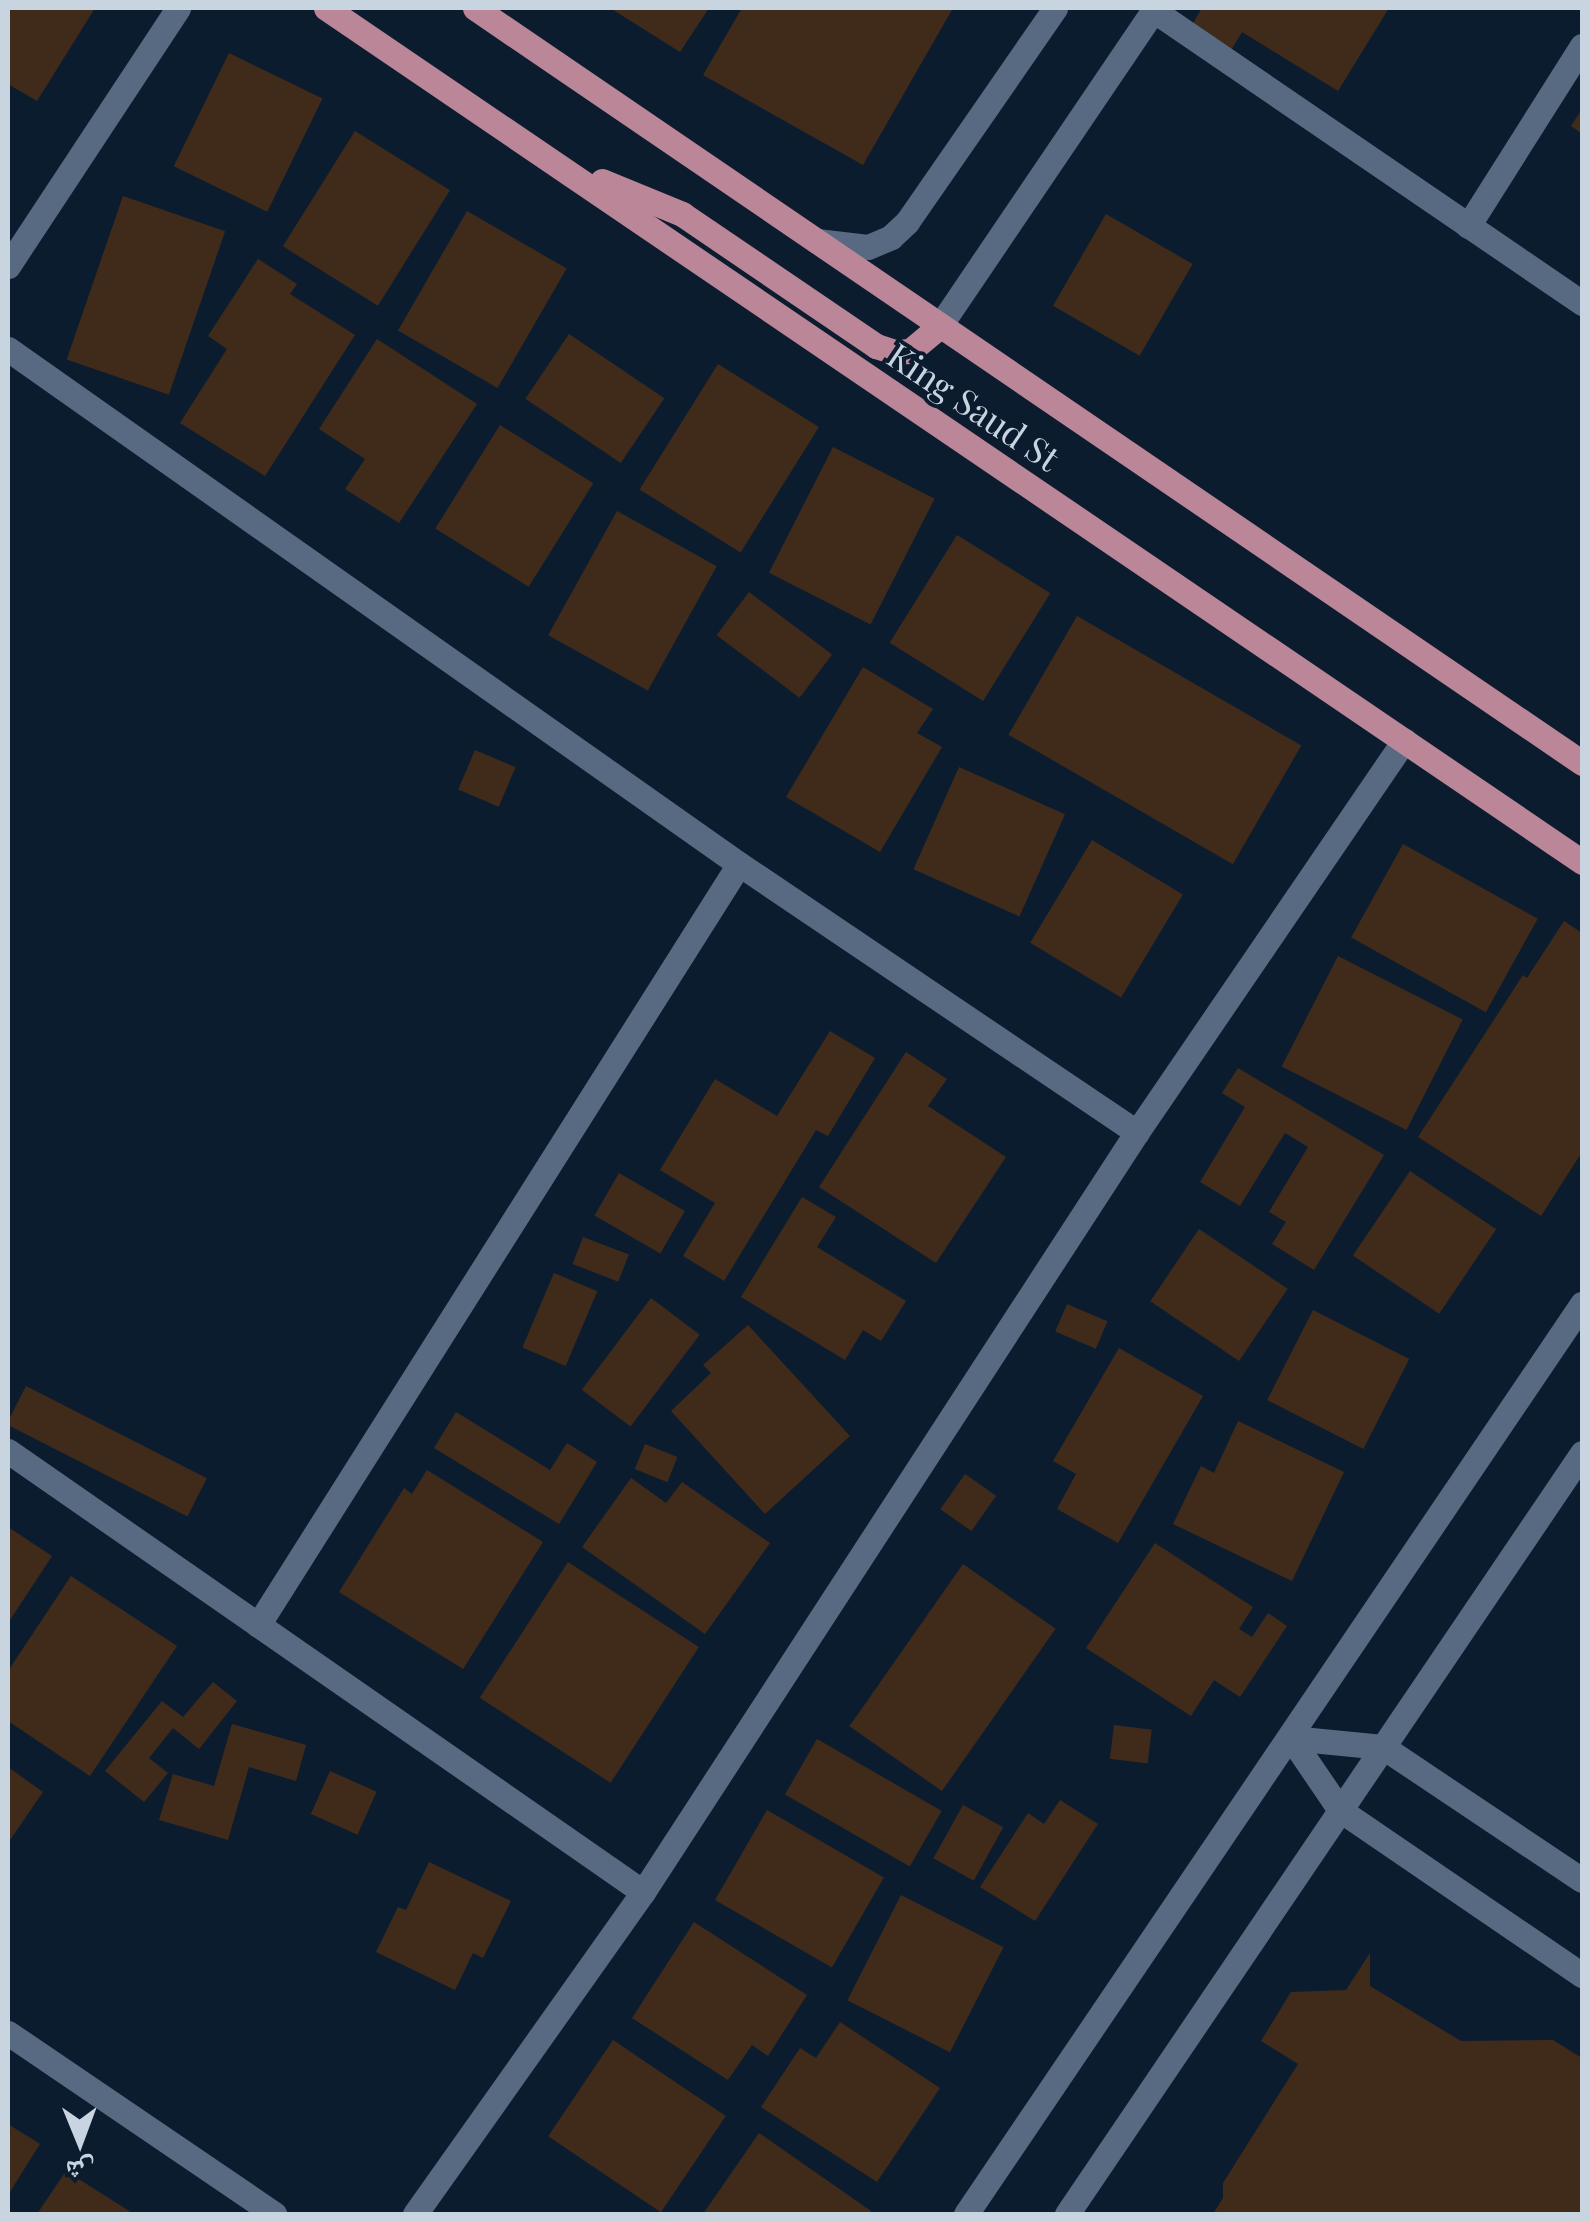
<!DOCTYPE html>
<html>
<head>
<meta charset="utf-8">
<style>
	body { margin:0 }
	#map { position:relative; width:1590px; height:2222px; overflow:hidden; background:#0c1c2f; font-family:"Playfair Display","Noto Naskh Arabic",serif }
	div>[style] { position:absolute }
	.building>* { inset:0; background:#402b1a; transform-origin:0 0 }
	.minor>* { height:25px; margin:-12.5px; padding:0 12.5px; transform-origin:12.5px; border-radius:12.5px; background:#576a81 }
	.tertiary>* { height:25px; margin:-12.5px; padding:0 12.5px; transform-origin:12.5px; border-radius:12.5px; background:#576a81 }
	.primary>* { height:25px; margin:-12.5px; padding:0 12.5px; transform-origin:12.5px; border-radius:12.5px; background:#ba8698 }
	span { translate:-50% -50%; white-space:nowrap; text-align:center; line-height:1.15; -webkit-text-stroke:8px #0c1c2f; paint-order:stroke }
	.street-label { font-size:35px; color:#c9d4e1 }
	.frame { position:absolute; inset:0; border:10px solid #c9d4e1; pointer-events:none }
	.north { position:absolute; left:30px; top:2092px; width:100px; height:100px; -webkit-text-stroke:8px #0c1c2f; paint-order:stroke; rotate:179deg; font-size:28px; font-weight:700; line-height:40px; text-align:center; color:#c9d4e1 }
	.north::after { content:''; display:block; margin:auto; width:35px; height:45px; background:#c9d4e1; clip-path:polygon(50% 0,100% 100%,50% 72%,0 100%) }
</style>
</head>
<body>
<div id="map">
	<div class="building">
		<div style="clip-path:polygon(8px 8px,95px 8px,37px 101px,8px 84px)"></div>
		<div style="clip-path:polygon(610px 8px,709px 8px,680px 52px)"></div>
		<div style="clip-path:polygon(742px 8px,953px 8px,863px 165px,703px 75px)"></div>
		<div style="clip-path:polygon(1202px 8px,1389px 8px,1338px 91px,1242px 32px,1230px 52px,1190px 28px)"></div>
		<div style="left:229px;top:53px;width:104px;height:126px;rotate:26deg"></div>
		<div style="clip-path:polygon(1582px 109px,1582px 134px,1571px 126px)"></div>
		<div style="left:355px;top:131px;width:112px;height:136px;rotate:32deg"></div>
		<div style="left:123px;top:196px;width:108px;height:173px;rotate:19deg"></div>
		<div style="left:467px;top:211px;width:115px;height:138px;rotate:30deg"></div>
		<div style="left:1106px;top:214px;width:100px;height:106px;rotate:30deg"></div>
		<div style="clip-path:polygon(258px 259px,297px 284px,290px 294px,355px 335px,265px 476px,180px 423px,227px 349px,208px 336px)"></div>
		<div style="left:569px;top:334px;width:115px;height:78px;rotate:34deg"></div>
		<div style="clip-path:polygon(377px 339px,477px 404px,399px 523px,345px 489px,365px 459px,319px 429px)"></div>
		<div style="left:718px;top:364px;width:119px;height:148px;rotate:32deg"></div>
		<div style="left:500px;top:425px;width:110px;height:122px;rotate:32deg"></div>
		<div style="left:833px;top:447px;width:114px;height:141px;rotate:27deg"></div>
		<div style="left:617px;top:511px;width:114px;height:142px;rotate:29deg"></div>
		<div style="left:957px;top:535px;width:110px;height:127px;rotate:32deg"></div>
		<div style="left:749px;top:592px;width:104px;height:54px;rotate:37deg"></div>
		<div style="left:1077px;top:616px;width:259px;height:137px;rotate:30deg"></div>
		<div style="clip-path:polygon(863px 667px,933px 709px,917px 733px,942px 747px,880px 852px,786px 797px)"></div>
		<div style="left:475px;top:750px;width:44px;height:43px;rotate:23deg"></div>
		<div style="left:959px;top:767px;width:116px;height:112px;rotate:24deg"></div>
		<div style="left:1092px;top:840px;width:106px;height:120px;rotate:31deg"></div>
		<div style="left:1403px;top:844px;width:154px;height:107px;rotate:29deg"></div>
		<div style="clip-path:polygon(1564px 921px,1582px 933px,1582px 1152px,1541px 1216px,1418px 1137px,1523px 975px,1527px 978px)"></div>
		<div style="left:1338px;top:956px;width:140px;height:124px;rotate:27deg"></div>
		<div style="clip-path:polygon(830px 1031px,875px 1058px,828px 1136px,816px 1130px,724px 1281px,683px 1256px,715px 1203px,660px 1170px,715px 1079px,777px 1116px)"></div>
		<div style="clip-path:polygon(906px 1052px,947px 1079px,928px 1106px,1006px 1157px,936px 1263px,819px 1187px)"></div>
		<div style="clip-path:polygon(1238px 1068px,1384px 1155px,1314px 1270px,1272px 1244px,1286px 1222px,1269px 1212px,1308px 1147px,1285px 1133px,1240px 1206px,1200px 1182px,1245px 1107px,1222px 1093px)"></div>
		<div style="left:1410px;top:1171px;width:104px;height:102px;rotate:34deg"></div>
		<div style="left:619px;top:1173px;width:76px;height:49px;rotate:30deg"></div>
		<div style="clip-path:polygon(802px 1197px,836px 1217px,817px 1247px,906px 1301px,881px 1341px,863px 1330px,845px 1360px,741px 1297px)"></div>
		<div style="left:1199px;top:1229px;width:107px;height:87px;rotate:34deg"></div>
		<div style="left:583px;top:1237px;width:49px;height:29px;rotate:21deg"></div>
		<div style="left:554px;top:1273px;width:47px;height:81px;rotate:23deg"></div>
		<div style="left:651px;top:1298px;width:61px;height:115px;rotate:37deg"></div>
		<div style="left:1067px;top:1304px;width:44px;height:30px;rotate:23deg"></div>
		<div style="left:1313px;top:1310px;width:108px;height:101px;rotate:27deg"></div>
		<div style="clip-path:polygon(748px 1325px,850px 1436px,765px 1514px,671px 1411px,711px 1373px,703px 1365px)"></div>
		<div style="clip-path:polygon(1119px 1348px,1203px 1396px,1118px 1543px,1057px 1509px,1076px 1474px,1053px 1461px)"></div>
		<div style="left:26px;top:1386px;width:203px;height:43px;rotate:27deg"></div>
		<div style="clip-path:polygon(456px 1412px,550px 1470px,567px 1443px,597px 1462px,559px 1524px,434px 1448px)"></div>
		<div style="clip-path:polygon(1238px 1421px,1344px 1472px,1292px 1581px,1173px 1524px,1201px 1466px,1214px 1473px)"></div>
		<div style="left:645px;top:1444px;width:35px;height:27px;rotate:22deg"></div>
		<div style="clip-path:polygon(427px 1470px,543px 1542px,463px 1669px,339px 1592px,404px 1488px,412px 1494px)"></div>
		<div style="left:965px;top:1474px;width:38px;height:43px;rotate:35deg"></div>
		<div style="clip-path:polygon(631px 1478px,666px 1503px,682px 1482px,770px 1543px,705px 1634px,582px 1547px)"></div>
		<div style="clip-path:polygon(8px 1527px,52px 1556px,8px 1623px)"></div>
		<div style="clip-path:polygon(1155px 1543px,1253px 1607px,1239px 1629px,1252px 1637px,1268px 1613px,1287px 1626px,1240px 1697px,1214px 1680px,1191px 1716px,1086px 1648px)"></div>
		<div style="left:568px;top:1562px;width:156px;height:162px;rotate:33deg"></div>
		<div style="left:963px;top:1564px;width:113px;height:198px;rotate:35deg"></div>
		<div style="clip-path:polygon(71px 1576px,177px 1646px,90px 1776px,8px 1721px,8px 1671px)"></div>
		<div style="clip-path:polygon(213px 1682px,237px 1701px,199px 1749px,173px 1728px,149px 1758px,168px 1773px,144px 1802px,105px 1771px,162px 1701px,183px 1717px)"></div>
		<div style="clip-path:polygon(232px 1724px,306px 1745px,296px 1781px,249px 1767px,228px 1840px,159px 1820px,173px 1774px,214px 1786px)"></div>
		<div style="left:1114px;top:1725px;width:38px;height:34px;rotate:7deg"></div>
		<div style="left:817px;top:1739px;width:144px;height:64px;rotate:30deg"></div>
		<div style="clip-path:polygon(8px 1767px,43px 1792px,8px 1843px)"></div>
		<div style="left:330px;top:1771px;width:51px;height:47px;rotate:24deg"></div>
		<div style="clip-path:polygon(1060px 1800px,1098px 1824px,1035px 1921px,980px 1887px,1028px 1813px,1044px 1824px)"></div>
		<div style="left:963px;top:1805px;width:46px;height:61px;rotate:29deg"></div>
		<div style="left:767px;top:1810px;width:135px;height:104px;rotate:30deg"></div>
		<div style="clip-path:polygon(429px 1862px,511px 1901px,483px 1958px,473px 1953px,455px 1990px,376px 1952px,398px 1907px,406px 1910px)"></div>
		<div style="left:901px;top:1895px;width:115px;height:118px;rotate:27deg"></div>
		<div style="clip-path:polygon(694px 1922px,807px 1995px,768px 2056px,752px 2045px,728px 2080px,632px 2018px)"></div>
		<div style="clip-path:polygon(1370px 1953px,1370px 1986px,1461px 2041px,1553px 2040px,1582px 2058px,1582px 2214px,1213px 2214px,1223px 2198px,1223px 2183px,1298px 2064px,1261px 2041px,1291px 1992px,1346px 1990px)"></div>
		<div style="clip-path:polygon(840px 2022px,940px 2088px,877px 2182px,761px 2107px,800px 2048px,816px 2058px)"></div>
		<div style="left:613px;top:2040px;width:136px;height:116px;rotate:34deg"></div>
		<div style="clip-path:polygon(8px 2124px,40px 2144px,8px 2195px)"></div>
		<div style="clip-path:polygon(759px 2133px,871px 2211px,868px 2214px,703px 2214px)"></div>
		<div style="clip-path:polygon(66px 2171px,134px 2214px,37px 2214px)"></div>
	</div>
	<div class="minor">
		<div style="left:1153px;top:10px;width:520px;rotate:34.33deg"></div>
		<div style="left:1468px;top:226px;width:213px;rotate:-57.7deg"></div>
		<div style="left:817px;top:241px;width:51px;rotate:6.7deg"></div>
		<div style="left:868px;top:247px;width:25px;rotate:-23deg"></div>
		<div style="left:891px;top:237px;width:22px;rotate:-43deg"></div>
		<div style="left:907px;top:222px;width:260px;rotate:-55.3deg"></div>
		<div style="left:8px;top:266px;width:309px;rotate:-56.6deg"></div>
		<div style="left:939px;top:327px;width:385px;rotate:-55.9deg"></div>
		<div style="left:8px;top:349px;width:894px;rotate:35.17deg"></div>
		<div style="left:739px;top:864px;width:480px;rotate:34deg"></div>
		<div style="left:8px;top:1451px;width:773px;rotate:34.78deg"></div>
		<div style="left:258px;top:1625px;width:900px;rotate:-57.7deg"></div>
		<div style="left:8px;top:2033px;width:322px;rotate:34.2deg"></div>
		<div style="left:415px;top:2214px;width:395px;rotate:-54.7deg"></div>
		<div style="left:643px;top:1892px;width:906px;rotate:-56.98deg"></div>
		<div style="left:1137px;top:1132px;width:474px;rotate:-55.7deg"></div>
	</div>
	<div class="tertiary">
		<div style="left:1291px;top:1738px;width:87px;rotate:55.8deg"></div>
		<div style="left:1340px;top:1810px;width:293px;rotate:34.3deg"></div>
		<div style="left:1291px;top:1738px;width:92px;rotate:5.6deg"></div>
		<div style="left:1383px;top:1747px;width:239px;rotate:33.8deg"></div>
		<div style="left:966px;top:2214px;width:1099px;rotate:-55.91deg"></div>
		<div style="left:1067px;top:2214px;width:919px;rotate:-55.91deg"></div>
	</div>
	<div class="primary">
		<div style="left:326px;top:8px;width:1519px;rotate:34.21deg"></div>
		<div style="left:475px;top:8px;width:1340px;rotate:34.29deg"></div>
		<div style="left:602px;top:181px;width:87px;rotate:22.4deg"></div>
		<div style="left:682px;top:214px;width:235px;rotate:34.2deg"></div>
		<div style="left:876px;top:346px;width:20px;rotate:18deg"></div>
		<div style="left:895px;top:352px;width:15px;rotate:-4deg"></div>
		<div style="left:910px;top:351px;width:38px;rotate:-40deg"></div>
	</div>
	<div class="street-label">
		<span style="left:974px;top:406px;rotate:34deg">King Saud St</span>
	</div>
	<div class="frame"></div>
	<div class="north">ش</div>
</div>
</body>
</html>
